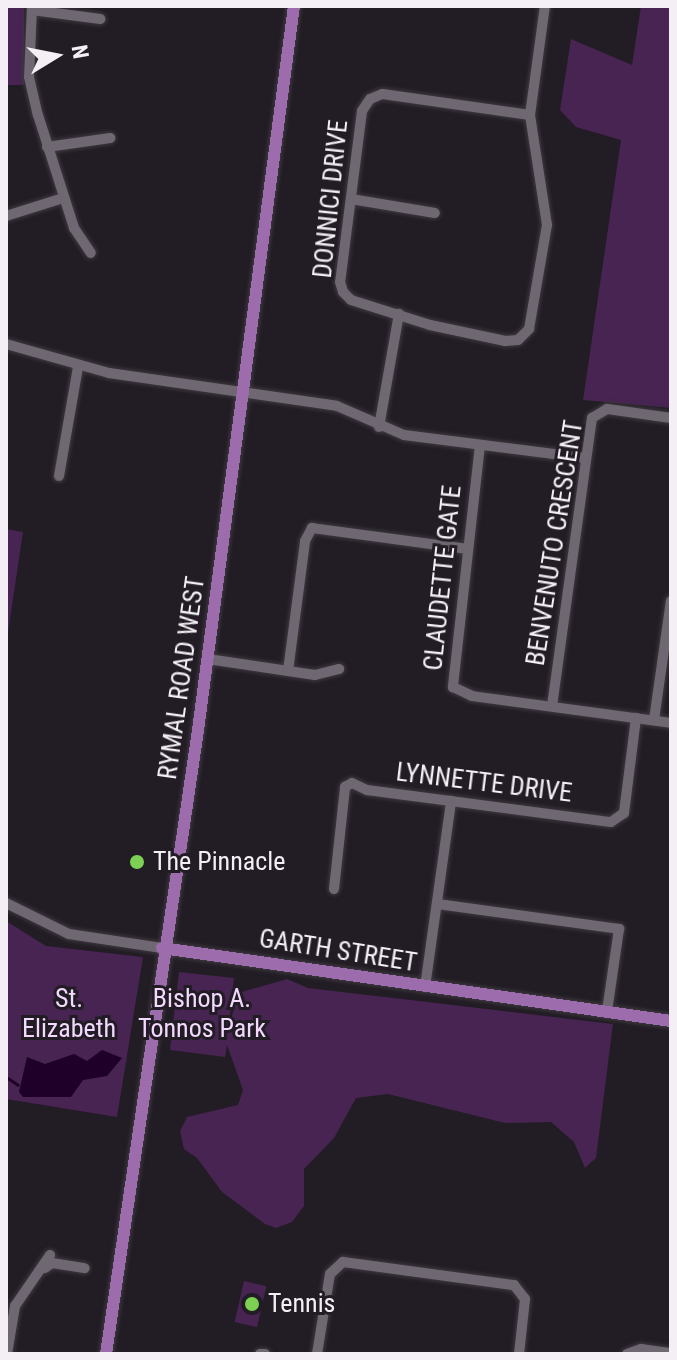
<!DOCTYPE html>
<html>
<head>
<meta charset="utf-8">
<style>
	body { margin:0 }
	#map { position:relative; width:677px; height:1360px; overflow:hidden; background:#221c24; font-family:"Roboto Condensed",sans-serif }
	div>[style] { position:absolute }
	.green>* { inset:0; background:#472452; transform-origin:0 0 }
	.water>* { inset:0; background:#1e0028 }
	.stream>* { height:3px; margin:-1.5px; padding:0 1.5px; transform-origin:1.5px; border-radius:1.5px; background:#1e0028 }
	.roads { filter:drop-shadow(0 0 2px #3e3a40) drop-shadow(0 0 2px #3e3a40) }
	.minor>* { height:10px; margin:-5px; padding:0 5px; transform-origin:5px; border-radius:5px; background:#6f6872 }
	.major>* { height:12px; margin:-6px; padding:0 6px; transform-origin:6px; border-radius:6px; background:#9d6cad }
	.dots>* { width:22px; height:22px; translate:-50% -50%; box-sizing:border-box; border:4px solid #221c24; border-radius:50% }
	span { translate:-50% -50%; white-space:nowrap; text-align:center; line-height:1.15; -webkit-text-stroke:6px #221c24; paint-order:stroke }
	.street-label { font-size:26px; color:#f3eff4 }
	.poi-label { font-size:26px; color:#f3eff4 }
	.left { translate:0 -50%; text-align:left }
	.park-label { font-size:26px; color:#f3d9fd }
	.frame { position:absolute; inset:0; border:8px solid #f3eff4; pointer-events:none }
	.north { position:absolute; left:16px; top:16px; width:80px; height:80px; -webkit-text-stroke:6px #221c24; paint-order:stroke; rotate:80deg; font-size:22px; font-weight:700; line-height:32px; text-align:center; color:#f3eff4 }
	.north::after { content:''; display:block; margin:auto; width:28px; height:36px; background:#f3eff4; clip-path:polygon(50% 0,100% 100%,50% 72%,0 100%) }
</style>
</head>
<body>
<div id="map">
	<div class="green">
		<div style="left:6px;top:6px;width:18px;height:79px"></div>
		<div style="clip-path:polygon(641px 6px,671px 6px,671px 408px,583px 400px,621px 140px,576px 127px,560px 110px,571px 39px,632px 65px)"></div>
		<div style="clip-path:polygon(6px 529px,23px 532px,6px 646px)"></div>
		<div style="clip-path:polygon(6px 921px,46px 946px,143px 957px,117px 1117px,6px 1099px)"></div>
		<div style="clip-path:polygon(179px 972px,234px 978px,228px 1031px,238px 993px,287px 979px,308px 988px,613px 1024px,596px 1158px,585px 1168px,574px 1142px,551px 1122px,505px 1123px,388px 1094px,356px 1098px,334px 1138px,304px 1169px,304px 1206px,292px 1222px,276px 1228px,265px 1224px,222px 1192px,197px 1158px,184px 1149px,180px 1131px,187px 1117px,238px 1105px,243px 1090px,227px 1045px,225px 1057px,170px 1050px)"></div>
		<div style="left:244px;top:1281px;width:23px;height:42px;rotate:13deg"></div>
	</div>
	<div class="water">
		<div style="clip-path:polygon(102px 1050px,122px 1058px,107px 1076px,83px 1080px,71px 1097px,23px 1097px,19px 1092px,27px 1057px,45px 1064px,74px 1054px,87px 1061px)"></div>
	</div>
	<div class="stream">
		<div style="left:6px;top:1077px;width:14px;rotate:34deg"></div>
	</div>
	<div class="roads">
		<div class="minor">
			<div style="left:32px;top:6px;width:71px;rotate:92.4deg"></div>
			<div style="left:29px;top:77px;width:39px;rotate:77deg"></div>
			<div style="left:38px;top:115px;width:119px;rotate:72.3deg"></div>
			<div style="left:74px;top:228px;width:30px;rotate:56deg"></div>
			<div style="left:32px;top:10px;width:69px;rotate:7.5deg"></div>
			<div style="left:530px;top:115px;width:149px;rotate:-171.9deg"></div>
			<div style="left:382px;top:94px;width:13px;rotate:157deg"></div>
			<div style="left:370px;top:99px;width:14px;rotate:124deg"></div>
			<div style="left:362px;top:111px;width:172px;rotate:97.3deg"></div>
			<div style="left:340px;top:282px;width:10px;rotate:73deg"></div>
			<div style="left:343px;top:292px;width:11px;rotate:45deg"></div>
			<div style="left:351px;top:300px;width:83px;rotate:17.6deg"></div>
			<div style="left:430px;top:325px;width:77px;rotate:12deg"></div>
			<div style="left:505px;top:341px;width:13px;rotate:-4deg"></div>
			<div style="left:518px;top:340px;width:16px;rotate:-45deg"></div>
			<div style="left:529px;top:329px;width:106px;rotate:-80.2deg"></div>
			<div style="left:547px;top:225px;width:111px;rotate:-98.8deg"></div>
			<div style="left:530px;top:115px;width:110px;rotate:-82.2deg"></div>
			<div style="left:47px;top:147px;width:64px;rotate:-8.1deg"></div>
			<div style="left:351px;top:199px;width:85px;rotate:9.5deg"></div>
			<div style="left:6px;top:216px;width:60px;rotate:-17.5deg"></div>
			<div style="left:6px;top:344px;width:107px;rotate:15.7deg"></div>
			<div style="left:109px;top:373px;width:230px;rotate:8.2deg"></div>
			<div style="left:337px;top:406px;width:73px;rotate:23.4deg"></div>
			<div style="left:404px;top:435px;width:183px;rotate:7.2deg"></div>
			<div style="left:379px;top:427px;width:115px;rotate:-80deg"></div>
			<div style="left:480px;top:445px;width:244px;rotate:96.4deg"></div>
			<div style="left:453px;top:687px;width:21px;rotate:25deg"></div>
			<div style="left:472px;top:696px;width:201px;rotate:7.7deg"></div>
			<div style="left:59px;top:476px;width:111px;rotate:-80.1deg"></div>
			<div style="left:208px;top:659px;width:108px;rotate:8.5deg"></div>
			<div style="left:315px;top:675px;width:25px;rotate:-14deg"></div>
			<div style="left:288px;top:671px;width:131px;rotate:-82.5deg"></div>
			<div style="left:305px;top:541px;width:15px;rotate:-62deg"></div>
			<div style="left:312px;top:528px;width:156px;rotate:7.7deg"></div>
			<div style="left:552px;top:706px;width:291px;rotate:-82.1deg"></div>
			<div style="left:592px;top:418px;width:17px;rotate:-31deg"></div>
			<div style="left:607px;top:409px;width:65px;rotate:8deg"></div>
			<div style="left:654px;top:720px;width:120px;rotate:-81.9deg"></div>
			<div style="left:334px;top:889px;width:103px;rotate:-83.8deg"></div>
			<div style="left:345px;top:787px;width:8px;rotate:-30deg"></div>
			<div style="left:352px;top:783px;width:17px;rotate:25deg"></div>
			<div style="left:367px;top:790px;width:246px;rotate:7.5deg"></div>
			<div style="left:611px;top:822px;width:16px;rotate:-35deg"></div>
			<div style="left:624px;top:813px;width:96px;rotate:-82.8deg"></div>
			<div style="left:6px;top:903px;width:70px;rotate:26.2deg"></div>
			<div style="left:69px;top:934px;width:94px;rotate:8.6deg"></div>
			<div style="left:437px;top:904px;width:184px;rotate:7.8deg"></div>
			<div style="left:619px;top:929px;width:83px;rotate:98.3deg"></div>
			<div style="left:425px;top:987px;width:188px;rotate:-82deg"></div>
			<div style="left:45px;top:1268px;width:9px;rotate:-36deg"></div>
			<div style="left:52px;top:1263px;width:33px;rotate:9deg"></div>
			<div style="left:7px;top:1354px;width:49px;rotate:-80.5deg"></div>
			<div style="left:15px;top:1306px;width:62px;rotate:-55.5deg"></div>
			<div style="left:260px;top:1354px;width:5px"></div>
			<div style="left:317px;top:1354px;width:81px;rotate:-80.8deg"></div>
			<div style="left:330px;top:1274px;width:18px;rotate:-43deg"></div>
			<div style="left:343px;top:1262px;width:173px;rotate:7.7deg"></div>
			<div style="left:514px;top:1285px;width:18px;rotate:52deg"></div>
			<div style="left:525px;top:1299px;width:55px;rotate:96.2deg"></div>
			<div style="left:627px;top:1354px;width:15px;rotate:-20deg"></div>
			<div style="left:641px;top:1349px;width:30px;rotate:8deg"></div>
		</div>
		<div class="major">
			<div style="left:162px;top:948px;width:514px;rotate:8.16deg"></div>
			<div style="left:106px;top:1354px;width:631px;rotate:-81.61deg"></div>
			<div style="left:198px;top:730px;width:730px;rotate:-82.45deg"></div>
		</div>
	</div>
	<div class="dots">
		<div style="left:137px;top:862px;background:#7cd155"></div>
		<div style="left:252px;top:1304px;background:#7cd155"></div>
	</div>
	<div class="street-label">
		<span style="left:331px;top:199px;rotate:-84deg">DONNICI DRIVE</span>
		<span style="left:555px;top:543px;rotate:-81deg">BENVENUTO CRESCENT</span>
		<span style="left:443px;top:578px;rotate:-84deg">CLAUDETTE GATE</span>
		<span style="left:182px;top:678px;rotate:-82deg">RYMAL ROAD WEST</span>
		<span style="left:484px;top:783px;rotate:7deg">LYNNETTE DRIVE</span>
		<span style="left:338px;top:951px;rotate:9deg">GARTH STREET</span>
	</div>
	<div class="poi-label">
		<span class="left" style="left:153px;top:862px">The Pinnacle</span>
		<span class="left" style="left:268px;top:1304px">Tennis</span>
	</div>
	<div class="park-label">
		<span style="left:69px;top:1014px">St.<br>Elizabeth</span>
		<span style="left:202px;top:1014px">Bishop A.<br>Tonnos Park</span>
	</div>
	<div class="frame"></div>
	<div class="north">N</div>
</div>
</body>
</html>
